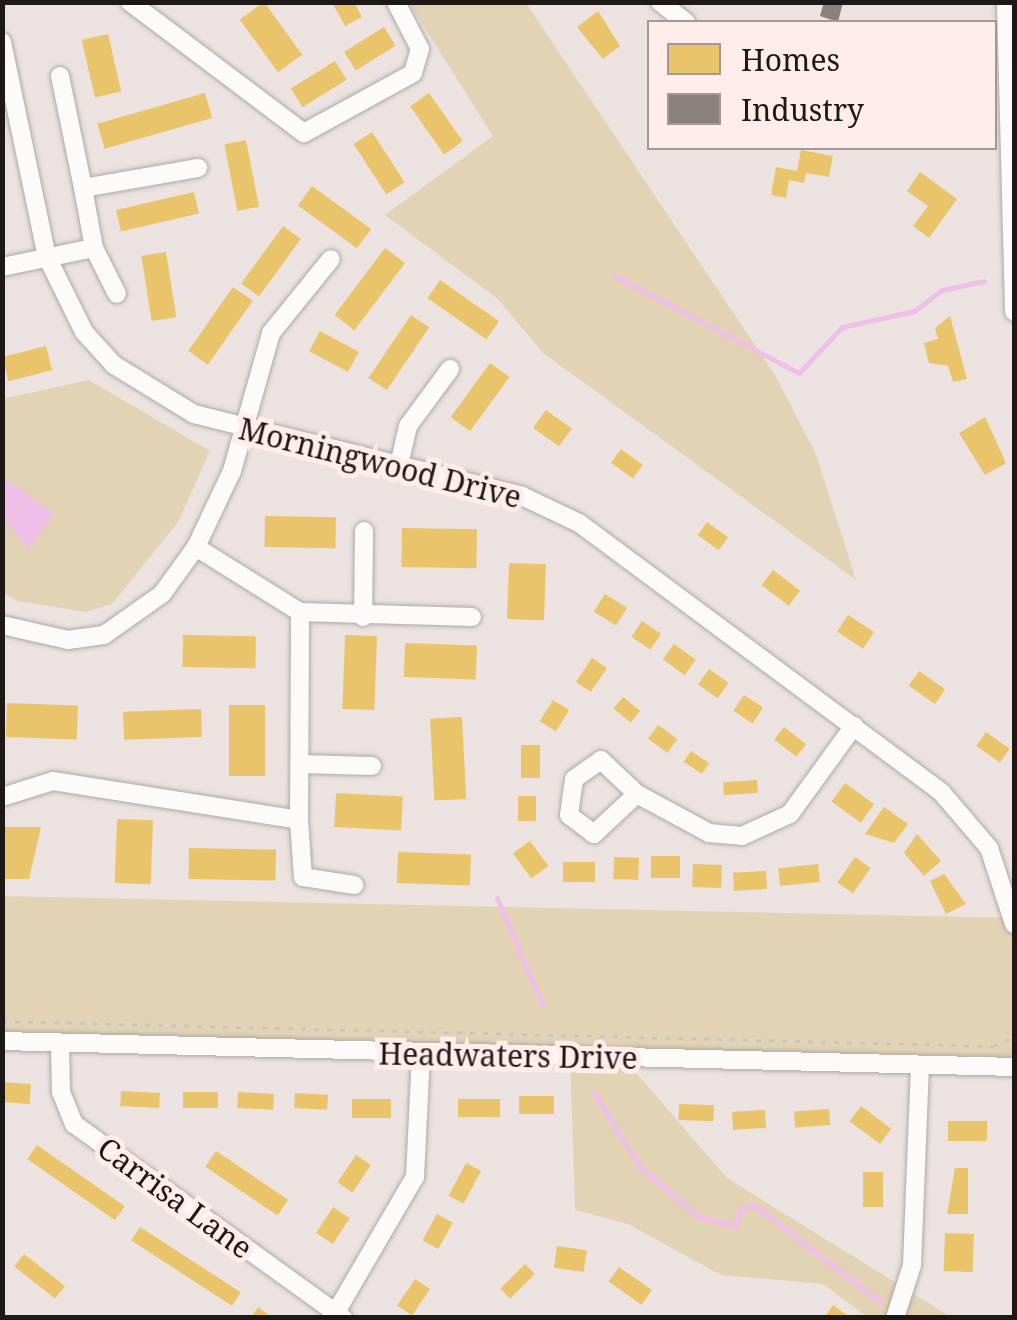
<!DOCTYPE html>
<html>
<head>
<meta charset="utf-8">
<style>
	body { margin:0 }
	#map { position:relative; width:1017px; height:1320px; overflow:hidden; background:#ece3e1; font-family:"Noto Serif",serif }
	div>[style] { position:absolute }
	.green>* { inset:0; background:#e3d3b5 }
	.water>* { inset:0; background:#efbfea }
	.homes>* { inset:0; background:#e9c46a; transform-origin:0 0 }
	.industry>* { inset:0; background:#8a817c }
	.stream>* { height:5px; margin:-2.5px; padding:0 2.5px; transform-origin:2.5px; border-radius:2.5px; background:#efbfea }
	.path>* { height:2.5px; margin-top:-1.25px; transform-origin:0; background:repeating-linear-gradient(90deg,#c7c5c4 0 5px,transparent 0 13px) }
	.roads { filter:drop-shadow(0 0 2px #afa9a7) drop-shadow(0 0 2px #afa9a7) }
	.minor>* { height:18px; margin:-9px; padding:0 9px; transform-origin:9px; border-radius:9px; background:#fcfbfa }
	span { translate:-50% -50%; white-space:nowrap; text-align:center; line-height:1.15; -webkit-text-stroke:10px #feedea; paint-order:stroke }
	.street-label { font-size:30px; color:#1e1817 }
	.frame { position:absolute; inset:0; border:5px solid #1e1817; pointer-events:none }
	.legend { position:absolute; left:647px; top:20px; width:350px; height:130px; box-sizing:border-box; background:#feedea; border:2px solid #a49896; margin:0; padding:12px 18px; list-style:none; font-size:30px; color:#1e1817 }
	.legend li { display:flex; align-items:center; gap:20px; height:50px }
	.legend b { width:50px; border:2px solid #a49896 }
</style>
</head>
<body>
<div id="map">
	<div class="green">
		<div style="clip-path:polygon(409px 3px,526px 3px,775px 375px,816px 454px,856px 580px,543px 353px,498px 299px,385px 215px,493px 136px)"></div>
		<div style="clip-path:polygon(89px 380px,210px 451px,178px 522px,112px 604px,86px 612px,18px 601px,3px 593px,2px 399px)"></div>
		<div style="clip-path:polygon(2px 896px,1014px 918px,1014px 1067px,625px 1060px,727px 1178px,951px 1317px,867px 1317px,823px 1284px,721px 1275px,628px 1224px,575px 1210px,570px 1058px,3px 1041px)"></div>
	</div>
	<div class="water">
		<div style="clip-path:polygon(6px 479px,54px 514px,28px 549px,3px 516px)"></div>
	</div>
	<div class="homes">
		<div style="left:264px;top:2px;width:65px;height:30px;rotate:54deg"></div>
		<div style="clip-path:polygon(332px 2px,354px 2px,362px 17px,345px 26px)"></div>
		<div style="clip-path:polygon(598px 11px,620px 46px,603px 59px,577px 27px)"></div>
		<div style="left:384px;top:27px;width:22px;height:47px;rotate:58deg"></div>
		<div style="left:108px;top:34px;width:59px;height:27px;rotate:77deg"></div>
		<div style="left:335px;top:61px;width:22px;height:52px;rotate:58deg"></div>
		<div style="left:205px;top:93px;width:26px;height:112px;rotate:74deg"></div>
		<div style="left:429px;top:93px;width:59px;height:23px;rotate:55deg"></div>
		<div style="left:372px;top:132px;width:60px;height:22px;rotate:57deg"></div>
		<div style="left:246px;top:140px;width:68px;height:22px;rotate:79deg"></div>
		<div style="clip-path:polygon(801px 150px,833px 156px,829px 177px,806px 173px,804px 183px,789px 180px,786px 198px,771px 195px,776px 167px,797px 171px)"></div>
		<div style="clip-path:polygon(920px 172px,957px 199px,929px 238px,913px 226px,928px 206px,907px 191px)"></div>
		<div style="left:312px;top:186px;width:73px;height:24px;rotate:36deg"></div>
		<div style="left:194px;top:192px;width:22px;height:80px;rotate:77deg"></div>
		<div style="left:283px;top:226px;width:22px;height:71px;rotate:36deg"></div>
		<div style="left:385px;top:248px;width:25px;height:84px;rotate:37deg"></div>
		<div style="left:166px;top:252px;width:66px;height:25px;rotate:81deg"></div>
		<div style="left:440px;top:280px;width:72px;height:22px;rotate:35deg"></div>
		<div style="left:233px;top:287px;width:24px;height:78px;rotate:35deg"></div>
		<div style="left:411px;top:315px;width:22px;height:76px;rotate:34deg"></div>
		<div style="clip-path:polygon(950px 316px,967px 379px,953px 382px,948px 366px,929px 363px,924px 343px,938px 339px,935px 328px)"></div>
		<div style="left:320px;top:331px;width:44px;height:23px;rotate:28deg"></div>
		<div style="left:46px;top:346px;width:25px;height:45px;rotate:76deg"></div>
		<div style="left:490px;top:363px;width:24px;height:67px;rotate:36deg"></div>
		<div style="left:546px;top:410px;width:32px;height:22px;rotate:36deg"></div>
		<div style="clip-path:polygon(985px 417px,1006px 463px,985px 475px,959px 433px)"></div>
		<div style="left:621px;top:449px;width:27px;height:17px;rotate:36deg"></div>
		<div style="left:265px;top:516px;width:71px;height:31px;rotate:1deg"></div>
		<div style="left:707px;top:522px;width:26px;height:16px;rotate:36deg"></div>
		<div style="left:402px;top:528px;width:75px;height:39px;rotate:1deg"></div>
		<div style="left:509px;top:563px;width:37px;height:56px;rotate:2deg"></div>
		<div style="left:773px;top:570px;width:34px;height:19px;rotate:37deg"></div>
		<div style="left:605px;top:594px;width:26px;height:21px;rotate:32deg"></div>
		<div style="left:848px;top:615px;width:31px;height:20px;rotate:33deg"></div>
		<div style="left:642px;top:621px;width:23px;height:19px;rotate:34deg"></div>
		<div style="left:183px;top:635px;width:73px;height:32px;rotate:1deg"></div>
		<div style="left:345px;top:635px;width:32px;height:74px;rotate:2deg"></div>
		<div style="left:405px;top:643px;width:72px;height:34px;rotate:2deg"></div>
		<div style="left:674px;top:644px;width:27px;height:19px;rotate:36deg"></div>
		<div style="left:592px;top:658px;width:18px;height:29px;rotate:34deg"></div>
		<div style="left:709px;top:669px;width:24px;height:19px;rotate:35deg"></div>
		<div style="left:919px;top:671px;width:32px;height:18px;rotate:35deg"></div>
		<div style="left:744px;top:695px;width:23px;height:19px;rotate:34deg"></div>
		<div style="left:623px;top:697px;width:22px;height:15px;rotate:39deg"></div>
		<div style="left:553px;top:700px;width:19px;height:25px;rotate:32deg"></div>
		<div style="left:7px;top:703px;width:71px;height:34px;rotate:2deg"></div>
		<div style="left:229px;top:705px;width:36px;height:71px"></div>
		<div style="left:201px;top:709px;width:28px;height:78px;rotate:88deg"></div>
		<div style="left:462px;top:717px;width:82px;height:32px;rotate:87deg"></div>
		<div style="left:658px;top:725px;width:24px;height:17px;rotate:36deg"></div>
		<div style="left:784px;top:727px;width:28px;height:16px;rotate:38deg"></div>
		<div style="left:986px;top:732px;width:29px;height:17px;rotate:35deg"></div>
		<div style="left:521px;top:745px;width:19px;height:33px"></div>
		<div style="left:691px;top:751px;width:22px;height:13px;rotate:34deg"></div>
		<div style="left:757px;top:780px;width:13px;height:34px;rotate:86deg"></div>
		<div style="left:845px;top:783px;width:36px;height:23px;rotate:36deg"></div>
		<div style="left:336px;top:793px;width:67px;height:34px;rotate:3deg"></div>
		<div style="left:518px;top:796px;width:18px;height:25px"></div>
		<div style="clip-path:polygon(884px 807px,908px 824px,894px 843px,865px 834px)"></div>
		<div style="left:117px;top:819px;width:36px;height:64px;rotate:2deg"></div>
		<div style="clip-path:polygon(2px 827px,41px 827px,29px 879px,2px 879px)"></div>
		<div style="clip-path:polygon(917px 834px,941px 861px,924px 876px,904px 853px)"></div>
		<div style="left:530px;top:841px;width:31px;height:21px;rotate:54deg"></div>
		<div style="left:189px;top:848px;width:87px;height:31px;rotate:1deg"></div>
		<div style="left:398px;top:852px;width:73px;height:31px;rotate:2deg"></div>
		<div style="left:651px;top:856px;width:29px;height:22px"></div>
		<div style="left:614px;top:857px;width:25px;height:22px;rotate:2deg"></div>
		<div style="left:855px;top:857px;width:19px;height:31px;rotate:35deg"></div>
		<div style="left:563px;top:862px;width:32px;height:20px"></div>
		<div style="left:693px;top:864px;width:29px;height:23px;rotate:2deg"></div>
		<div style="left:818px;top:864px;width:18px;height:40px;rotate:84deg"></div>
		<div style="left:766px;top:871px;width:18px;height:33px;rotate:87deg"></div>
		<div style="clip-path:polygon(944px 874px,966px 904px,946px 914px,930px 881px)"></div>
		<div style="left:2px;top:1082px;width:29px;height:20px;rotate:4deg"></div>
		<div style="left:121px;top:1091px;width:39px;height:15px;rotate:3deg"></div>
		<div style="left:183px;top:1092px;width:35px;height:16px"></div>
		<div style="left:238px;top:1092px;width:36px;height:16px;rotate:3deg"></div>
		<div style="left:295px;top:1093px;width:33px;height:15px;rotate:3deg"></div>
		<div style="left:519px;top:1096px;width:35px;height:18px"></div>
		<div style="left:352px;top:1099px;width:39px;height:19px"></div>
		<div style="left:500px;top:1099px;width:18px;height:42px;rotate:90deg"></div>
		<div style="left:679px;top:1104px;width:35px;height:16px;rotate:2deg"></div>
		<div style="left:861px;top:1106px;width:38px;height:19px;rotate:37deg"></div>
		<div style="left:829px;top:1109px;width:16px;height:35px;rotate:86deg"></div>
		<div style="left:765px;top:1110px;width:18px;height:33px;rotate:87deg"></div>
		<div style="left:948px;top:1121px;width:39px;height:20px"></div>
		<div style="left:37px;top:1145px;width:107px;height:17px;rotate:35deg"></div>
		<div style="left:216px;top:1151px;width:87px;height:19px;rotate:34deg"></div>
		<div style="left:356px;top:1155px;width:18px;height:33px;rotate:34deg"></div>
		<div style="left:466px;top:1163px;width:17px;height:37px;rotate:28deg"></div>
		<div style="clip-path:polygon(955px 1168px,968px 1168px,968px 1214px,947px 1214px)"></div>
		<div style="left:863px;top:1172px;width:20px;height:35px"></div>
		<div style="left:333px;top:1207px;width:20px;height:31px;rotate:33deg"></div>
		<div style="left:437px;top:1214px;width:18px;height:30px;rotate:29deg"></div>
		<div style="left:140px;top:1227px;width:120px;height:16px;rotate:33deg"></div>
		<div style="left:945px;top:1233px;width:29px;height:38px;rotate:2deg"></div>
		<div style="left:557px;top:1246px;width:30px;height:22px;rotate:8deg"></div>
		<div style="left:24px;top:1254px;width:52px;height:16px;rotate:38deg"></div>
		<div style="left:525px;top:1264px;width:14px;height:35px;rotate:45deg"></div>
		<div style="left:619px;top:1267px;width:40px;height:18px;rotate:35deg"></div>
		<div style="left:415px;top:1279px;width:18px;height:32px;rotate:34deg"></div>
		<div style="clip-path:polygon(833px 1305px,851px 1318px,824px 1318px)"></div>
		<div style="clip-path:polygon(258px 1307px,273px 1318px,251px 1318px)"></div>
	</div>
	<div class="industry">
		<div style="clip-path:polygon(824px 2px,843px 2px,838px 22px,820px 16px)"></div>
	</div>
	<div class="stream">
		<div style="left:615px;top:276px;width:208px;rotate:27.8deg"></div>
		<div style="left:799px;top:373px;width:63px;rotate:-46.9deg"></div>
		<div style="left:842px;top:327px;width:74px;rotate:-12.5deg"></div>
		<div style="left:914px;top:311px;width:35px;rotate:-37deg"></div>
		<div style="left:942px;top:290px;width:43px;rotate:-12.1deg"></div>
		<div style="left:497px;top:898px;width:115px;rotate:67deg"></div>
		<div style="left:593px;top:1091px;width:89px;rotate:58.3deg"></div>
		<div style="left:640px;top:1167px;width:77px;rotate:40.3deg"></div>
		<div style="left:699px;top:1217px;width:38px;rotate:14deg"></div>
		<div style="left:736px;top:1226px;width:18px;rotate:-74deg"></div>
		<div style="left:741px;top:1209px;width:14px;rotate:-17deg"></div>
		<div style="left:754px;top:1205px;width:159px;rotate:37.6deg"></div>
	</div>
	<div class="path">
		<div style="left:2px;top:1021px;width:991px;rotate:1.45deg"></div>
		<div style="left:993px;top:1046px;width:23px;rotate:-23deg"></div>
	</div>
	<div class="roads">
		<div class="minor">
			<div style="left:130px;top:2px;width:218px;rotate:37deg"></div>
			<div style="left:304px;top:133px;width:124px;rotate:-28.8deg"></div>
			<div style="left:413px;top:73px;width:25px;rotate:-74deg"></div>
			<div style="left:420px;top:49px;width:53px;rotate:-117.1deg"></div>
			<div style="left:660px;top:2px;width:33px;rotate:38deg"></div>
			<div style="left:1006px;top:2px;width:310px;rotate:88.5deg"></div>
			<div style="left:2px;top:42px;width:220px;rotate:78.2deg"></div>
			<div style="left:47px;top:257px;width:84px;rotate:63.7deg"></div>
			<div style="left:84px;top:332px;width:45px;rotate:47.7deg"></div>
			<div style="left:114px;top:365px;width:94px;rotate:31.5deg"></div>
			<div style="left:194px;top:414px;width:338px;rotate:14deg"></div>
			<div style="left:522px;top:496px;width:63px;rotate:25.3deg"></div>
			<div style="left:579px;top:523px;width:452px;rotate:36.6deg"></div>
			<div style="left:942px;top:793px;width:72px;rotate:49.5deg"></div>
			<div style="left:989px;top:848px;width:80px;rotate:71.8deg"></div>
			<div style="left:60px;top:76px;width:114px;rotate:78.4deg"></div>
			<div style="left:94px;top:248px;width:51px;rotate:63.4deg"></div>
			<div style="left:2px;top:267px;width:94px;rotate:-11.7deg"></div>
			<div style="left:94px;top:248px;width:61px;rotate:-100.4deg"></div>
			<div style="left:83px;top:188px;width:117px;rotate:-9.9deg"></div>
			<div style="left:399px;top:465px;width:40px;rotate:-77deg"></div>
			<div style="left:408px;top:426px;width:71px;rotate:-53.6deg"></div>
			<div style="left:300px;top:612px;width:172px;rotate:1.7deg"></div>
			<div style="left:363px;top:617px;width:86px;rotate:-89.3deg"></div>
			<div style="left:2px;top:625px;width:68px;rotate:12.8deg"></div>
			<div style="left:68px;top:640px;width:36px;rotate:-8deg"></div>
			<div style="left:104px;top:635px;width:71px;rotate:-35.3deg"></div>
			<div style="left:162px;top:594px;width:58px;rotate:-54.1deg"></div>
			<div style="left:196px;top:547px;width:84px;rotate:-64.7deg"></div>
			<div style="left:232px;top:471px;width:143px;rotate:-74.2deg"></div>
			<div style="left:271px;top:333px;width:95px;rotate:-51deg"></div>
			<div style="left:300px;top:764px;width:72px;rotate:1.6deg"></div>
			<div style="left:637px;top:794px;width:59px;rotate:137.1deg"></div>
			<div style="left:594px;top:834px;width:31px;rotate:-143deg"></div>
			<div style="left:569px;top:815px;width:36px;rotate:-82deg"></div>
			<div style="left:574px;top:779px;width:33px;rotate:-35deg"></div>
			<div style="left:601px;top:760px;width:50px;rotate:43.4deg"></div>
			<div style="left:637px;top:794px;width:82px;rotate:28.4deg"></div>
			<div style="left:709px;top:833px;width:33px;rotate:5deg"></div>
			<div style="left:742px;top:836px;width:53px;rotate:-24.6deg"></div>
			<div style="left:790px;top:814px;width:109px;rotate:-54deg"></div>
			<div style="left:2px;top:797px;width:53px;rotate:-17.4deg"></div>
			<div style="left:53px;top:781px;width:249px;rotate:9deg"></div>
			<div style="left:299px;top:820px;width:208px;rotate:-89.7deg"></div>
			<div style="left:300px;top:612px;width:123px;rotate:-148deg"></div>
			<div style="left:299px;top:820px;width:57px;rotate:86deg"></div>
			<div style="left:303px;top:877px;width:52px;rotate:8.9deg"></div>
			<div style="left:2px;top:1041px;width:1012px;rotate:1.47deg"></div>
			<div style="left:60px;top:1045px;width:47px;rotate:88.8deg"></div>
			<div style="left:61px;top:1092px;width:35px;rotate:68deg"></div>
			<div style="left:74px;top:1124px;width:332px;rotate:35.8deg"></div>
			<div style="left:336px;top:1312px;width:156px;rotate:-59.7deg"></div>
			<div style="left:415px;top:1177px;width:123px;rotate:-87.2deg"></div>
			<div style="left:895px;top:1318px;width:56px;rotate:-72.2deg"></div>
			<div style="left:912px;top:1265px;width:199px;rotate:-87.7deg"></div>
		</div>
	</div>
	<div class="street-label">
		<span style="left:380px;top:463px;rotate:14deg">Morningwood Drive</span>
		<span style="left:508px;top:1056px;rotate:1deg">Headwaters Drive</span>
		<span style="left:175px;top:1198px;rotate:36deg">Carrisa Lane</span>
	</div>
	<div class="frame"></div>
	<ul class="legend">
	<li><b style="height:28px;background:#e9c46a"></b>Homes</li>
	<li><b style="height:28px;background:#8a817c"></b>Industry</li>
	</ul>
</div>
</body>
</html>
